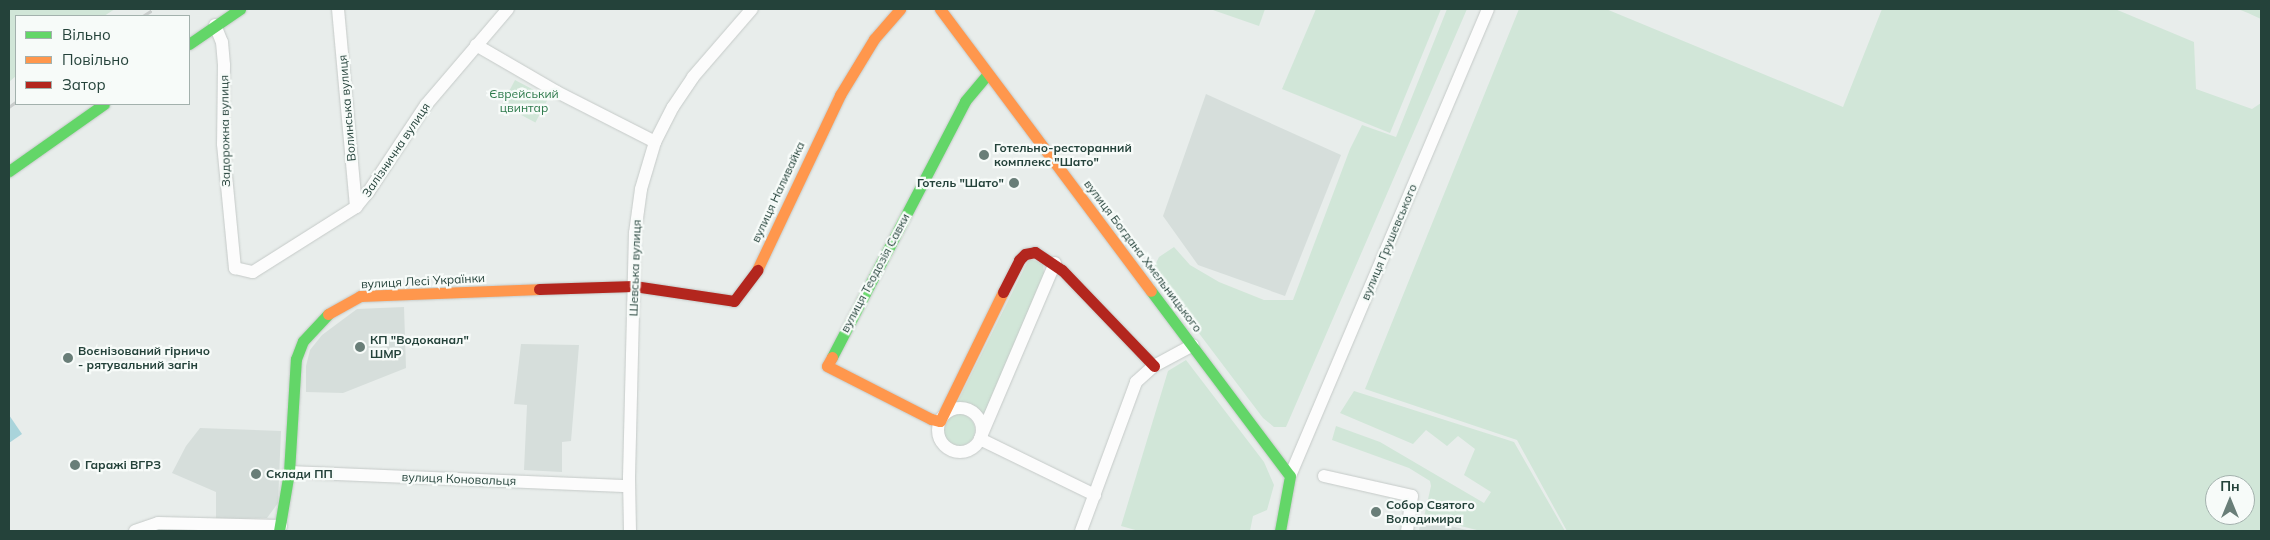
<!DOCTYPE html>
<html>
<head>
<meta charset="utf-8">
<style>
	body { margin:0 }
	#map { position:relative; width:2270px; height:540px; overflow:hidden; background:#e8edeb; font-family:Mulish,sans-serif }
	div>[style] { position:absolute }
	.built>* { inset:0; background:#d6dedb }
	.green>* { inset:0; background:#d1e6d8; transform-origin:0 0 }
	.round { border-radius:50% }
	.water>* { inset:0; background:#a9d4db }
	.roads { filter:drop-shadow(0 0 1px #c5cac8) drop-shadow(0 0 1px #c5cac8) }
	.street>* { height:12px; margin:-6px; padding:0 6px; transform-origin:6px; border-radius:6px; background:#fcfcfc }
	.street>.ring { margin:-6px; padding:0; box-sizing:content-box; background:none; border:12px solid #fcfcfc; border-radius:50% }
	.fast>* { height:11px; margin:-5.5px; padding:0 5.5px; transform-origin:5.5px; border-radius:5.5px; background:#63d668 }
	.slow>* { height:11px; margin:-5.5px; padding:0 5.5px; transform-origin:5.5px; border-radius:5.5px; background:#ff974d }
	.jam>* { height:11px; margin:-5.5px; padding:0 5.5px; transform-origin:5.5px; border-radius:5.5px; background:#b3261e }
	.rail>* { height:3px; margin-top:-1.5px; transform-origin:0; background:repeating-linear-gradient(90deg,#c9cdcc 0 10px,transparent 0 15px) }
	.dots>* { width:14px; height:14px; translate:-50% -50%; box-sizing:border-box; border:2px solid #f7fbf9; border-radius:50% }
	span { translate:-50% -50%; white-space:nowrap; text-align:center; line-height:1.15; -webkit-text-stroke:4.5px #f7fbf9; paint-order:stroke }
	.park-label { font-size:12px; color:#2d7a4b }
	.street-label { font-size:12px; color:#24423a }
	.poi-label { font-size:12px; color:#24423a; font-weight:700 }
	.left { translate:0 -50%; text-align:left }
	.right { translate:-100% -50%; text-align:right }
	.frame { position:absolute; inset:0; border:10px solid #24423a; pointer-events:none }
	.legend { position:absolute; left:15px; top:15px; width:175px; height:90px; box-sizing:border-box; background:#f7fbf9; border:1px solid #a3b1ad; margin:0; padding:6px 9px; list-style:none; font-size:15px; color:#24423a }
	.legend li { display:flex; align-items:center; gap:10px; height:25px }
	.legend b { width:25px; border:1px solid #a3b1ad }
	.north { position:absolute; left:2205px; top:475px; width:50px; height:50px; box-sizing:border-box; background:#f7fbf9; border:1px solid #a3b1ad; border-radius:50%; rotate:0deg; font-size:14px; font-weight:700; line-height:20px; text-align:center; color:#24423a }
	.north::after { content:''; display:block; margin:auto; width:18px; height:22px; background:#697e78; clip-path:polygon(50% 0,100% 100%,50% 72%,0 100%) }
</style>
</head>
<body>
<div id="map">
	<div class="built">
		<div style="clip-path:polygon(1206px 94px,1341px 155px,1285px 296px,1198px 265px,1163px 216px)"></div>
		<div style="clip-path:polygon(404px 307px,406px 368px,343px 393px,306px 392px,306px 366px,310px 350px,322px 335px,357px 309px)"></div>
		<div style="clip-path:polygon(521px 344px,579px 345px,571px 441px,562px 442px,562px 472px,524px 470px,527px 405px,514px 404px)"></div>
		<div style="clip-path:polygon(200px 428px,281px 431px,278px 503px,267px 518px,216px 519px,216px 492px,172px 473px,186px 446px)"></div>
		<div style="clip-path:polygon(1421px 519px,1471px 531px,1419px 531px)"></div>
	</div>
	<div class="green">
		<div style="clip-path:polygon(9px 9px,115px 9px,104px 16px,16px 16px,16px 76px,9px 82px)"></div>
		<div style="clip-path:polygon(1210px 9px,1265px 9px,1259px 26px)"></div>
		<div style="clip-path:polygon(1316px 9px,1441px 9px,1390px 133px,1282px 89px)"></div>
		<div style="clip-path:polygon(1447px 9px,1467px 9px,1286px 427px,1274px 427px,1263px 418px,1152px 271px,1159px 257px,1174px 247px,1190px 265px,1219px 282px,1264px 300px,1293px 300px,1350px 149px,1362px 125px,1396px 137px)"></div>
		<div style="clip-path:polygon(evenodd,1519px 9px,1606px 9px,1843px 107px,1882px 9px,2115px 9px,2194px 42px,2196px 89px,2252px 109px,2261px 103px,2261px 531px,1567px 531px,1517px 440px,1365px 389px,1519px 9px,2215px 485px,2245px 485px,2245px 515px,2215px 515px,2215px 485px)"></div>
		<div style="clip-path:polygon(2238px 9px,2261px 9px,2261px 19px,2248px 13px)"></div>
		<div style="left:515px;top:80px;width:38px;height:28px;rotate:28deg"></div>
		<div style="clip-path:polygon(1029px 259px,1043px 263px,1044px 273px,987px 412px,982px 414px,957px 403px)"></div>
		<div style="clip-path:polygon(1186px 360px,1264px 462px,1274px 485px,1267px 510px,1253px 516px,1250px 531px,1139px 531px,1121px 526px,1168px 371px)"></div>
		<div style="clip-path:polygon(1354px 391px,1514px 442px,1565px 531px,1481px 531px,1424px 517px,1431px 486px,1430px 481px,1409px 468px,1332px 440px,1336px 426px,1380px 442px,1484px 503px,1491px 492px,1464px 475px,1475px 449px,1458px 436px,1447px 446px,1426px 430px,1413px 444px,1340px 413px)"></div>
		<div class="round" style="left:943px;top:414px;width:32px;height:32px"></div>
	</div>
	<div class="water">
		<div style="clip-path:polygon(9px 415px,22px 434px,9px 443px)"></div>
	</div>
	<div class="roads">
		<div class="street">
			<div style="left:338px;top:9px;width:199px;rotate:84.8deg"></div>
			<div style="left:215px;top:25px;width:18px;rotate:68deg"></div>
			<div style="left:222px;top:42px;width:23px;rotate:85deg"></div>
			<div style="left:224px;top:65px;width:79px;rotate:90.7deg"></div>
			<div style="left:223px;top:144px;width:125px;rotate:84.5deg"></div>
			<div style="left:235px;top:268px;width:18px;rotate:13deg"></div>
			<div style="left:253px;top:272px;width:122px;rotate:-32.3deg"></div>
			<div style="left:356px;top:207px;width:21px;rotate:-51deg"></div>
			<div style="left:369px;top:191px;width:103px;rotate:-56.5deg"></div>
			<div style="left:426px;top:105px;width:126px;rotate:-49.5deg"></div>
			<div style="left:476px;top:45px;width:94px;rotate:30.1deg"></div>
			<div style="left:557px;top:92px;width:110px;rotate:27deg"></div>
			<div style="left:1055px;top:263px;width:191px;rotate:113.1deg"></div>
			<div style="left:980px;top:439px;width:128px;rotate:26deg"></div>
			<div class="ring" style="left:938px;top:408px;width:32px;height:32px"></div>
			<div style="left:289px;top:472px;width:340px;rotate:2.4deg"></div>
			<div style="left:1290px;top:476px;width:507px;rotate:-67.02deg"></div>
			<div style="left:1324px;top:476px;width:90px;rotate:12.8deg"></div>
			<div style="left:1412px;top:496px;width:35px;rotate:98deg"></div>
			<div style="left:135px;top:531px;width:24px;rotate:-19deg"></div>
			<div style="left:158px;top:523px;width:123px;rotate:1.4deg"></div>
			<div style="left:630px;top:531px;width:54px;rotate:-91.1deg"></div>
			<div style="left:629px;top:477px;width:244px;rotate:-88.6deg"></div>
			<div style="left:635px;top:233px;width:44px;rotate:-82.2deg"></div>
			<div style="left:641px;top:189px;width:49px;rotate:-73.4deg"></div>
			<div style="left:655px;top:142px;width:39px;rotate:-63deg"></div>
			<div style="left:673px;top:107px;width:36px;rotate:-56deg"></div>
			<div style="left:693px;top:77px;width:90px;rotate:-49.1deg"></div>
			<div style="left:1081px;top:531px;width:159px;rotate:-69.7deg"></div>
			<div style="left:1136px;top:382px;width:24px;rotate:-42deg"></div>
			<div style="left:1154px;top:366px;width:44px;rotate:-28.3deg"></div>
		</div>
		<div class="fast">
			<div style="left:189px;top:44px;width:62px;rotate:-34.5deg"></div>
			<div style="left:9px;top:171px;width:116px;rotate:-35.2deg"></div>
			<div style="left:1151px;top:291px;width:231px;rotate:53.1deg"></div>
			<div style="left:1290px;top:476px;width:56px;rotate:100.3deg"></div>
			<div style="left:832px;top:357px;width:288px;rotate:-62.5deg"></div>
			<div style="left:965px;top:101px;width:35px;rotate:-50deg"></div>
			<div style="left:279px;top:531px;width:60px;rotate:-80.4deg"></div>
			<div style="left:289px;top:472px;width:113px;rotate:-86.5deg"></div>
			<div style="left:296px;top:359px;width:19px;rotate:-69deg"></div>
			<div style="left:303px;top:341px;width:37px;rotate:-47deg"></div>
		</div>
		<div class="slow">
			<div style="left:940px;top:9px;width:352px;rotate:53.2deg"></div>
			<div style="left:757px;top:270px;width:194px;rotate:-64.6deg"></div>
			<div style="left:840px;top:95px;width:66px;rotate:-58.7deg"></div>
			<div style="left:874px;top:39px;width:40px;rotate:-49deg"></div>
			<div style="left:328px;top:314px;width:37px;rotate:-29deg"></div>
			<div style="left:360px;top:296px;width:179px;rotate:-2.2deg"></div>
			<div style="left:832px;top:357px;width:10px;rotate:119deg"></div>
			<div style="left:827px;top:366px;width:117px;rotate:27deg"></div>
			<div style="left:931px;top:419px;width:9px;rotate:13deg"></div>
			<div style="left:940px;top:421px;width:144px;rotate:-64deg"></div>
		</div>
		<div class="jam">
			<div style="left:539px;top:289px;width:95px;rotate:-1.8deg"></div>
			<div style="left:634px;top:286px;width:101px;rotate:8.5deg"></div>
			<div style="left:734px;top:301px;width:39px;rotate:-53deg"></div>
			<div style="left:1003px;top:292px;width:36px;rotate:-63deg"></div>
			<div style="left:1019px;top:260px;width:8px;rotate:-45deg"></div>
			<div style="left:1025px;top:254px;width:10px;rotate:-11deg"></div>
			<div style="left:1035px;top:252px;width:32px;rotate:34deg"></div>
			<div style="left:1062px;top:270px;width:133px;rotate:46.2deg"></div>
		</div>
	</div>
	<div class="rail">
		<div style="left:143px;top:16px;width:13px;rotate:-32deg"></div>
		<div style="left:9px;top:107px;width:9px;rotate:-36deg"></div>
	</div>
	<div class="dots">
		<div style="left:984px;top:155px;background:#697e78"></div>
		<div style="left:1014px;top:183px;background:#697e78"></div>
		<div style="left:360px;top:347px;background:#697e78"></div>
		<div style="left:68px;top:358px;background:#697e78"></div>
		<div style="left:75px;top:465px;background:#697e78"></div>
		<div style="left:256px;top:474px;background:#697e78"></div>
		<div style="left:1376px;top:512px;background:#697e78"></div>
	</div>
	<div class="park-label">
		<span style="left:524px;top:101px">Єврейський<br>цвинтар</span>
	</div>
	<div class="street-label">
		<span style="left:347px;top:108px;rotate:-95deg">Волинська вулиця</span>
		<span style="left:225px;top:131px;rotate:-91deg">Задорожна вулиця</span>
		<span style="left:396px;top:150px;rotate:-56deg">Залізнична вулиця</span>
		<span style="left:778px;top:192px;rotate:-65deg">вулиця Наливайка</span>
		<span style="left:1389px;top:242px;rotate:-67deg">вулиця Грушевського</span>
		<span style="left:1143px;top:256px;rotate:53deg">вулиця Богдана Хмельницького</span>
		<span style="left:635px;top:268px;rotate:-88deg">Шевська вулиця</span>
		<span style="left:875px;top:273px;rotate:-62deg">вулиця Теодозія Савки</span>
		<span style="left:423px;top:281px;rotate:-3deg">вулиця Лесі Українки</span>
		<span style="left:459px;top:479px;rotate:2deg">вулиця Коновальця</span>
	</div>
	<div class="poi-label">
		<span class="left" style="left:994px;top:155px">Готельно-ресторанний<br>комплекс "Шато"</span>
		<span class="right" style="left:1004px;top:183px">Готель "Шато"</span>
		<span class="left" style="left:370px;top:347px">КП "Водоканал"<br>ШМР</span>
		<span class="left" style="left:78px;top:358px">Воєнізований гірничо<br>- рятувальний загін</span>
		<span class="left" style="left:85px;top:465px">Гаражі ВГРЗ</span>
		<span class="left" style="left:266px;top:474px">Склади ПП</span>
		<span class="left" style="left:1386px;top:512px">Собор Святого<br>Володимира</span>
	</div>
	<div class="frame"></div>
	<ul class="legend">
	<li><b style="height:6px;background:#63d668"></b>Вільно</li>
	<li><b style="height:6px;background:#ff974d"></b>Повільно</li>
	<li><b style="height:6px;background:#b3261e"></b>Затор</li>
	</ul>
	<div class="north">Пн</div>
</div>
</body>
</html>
